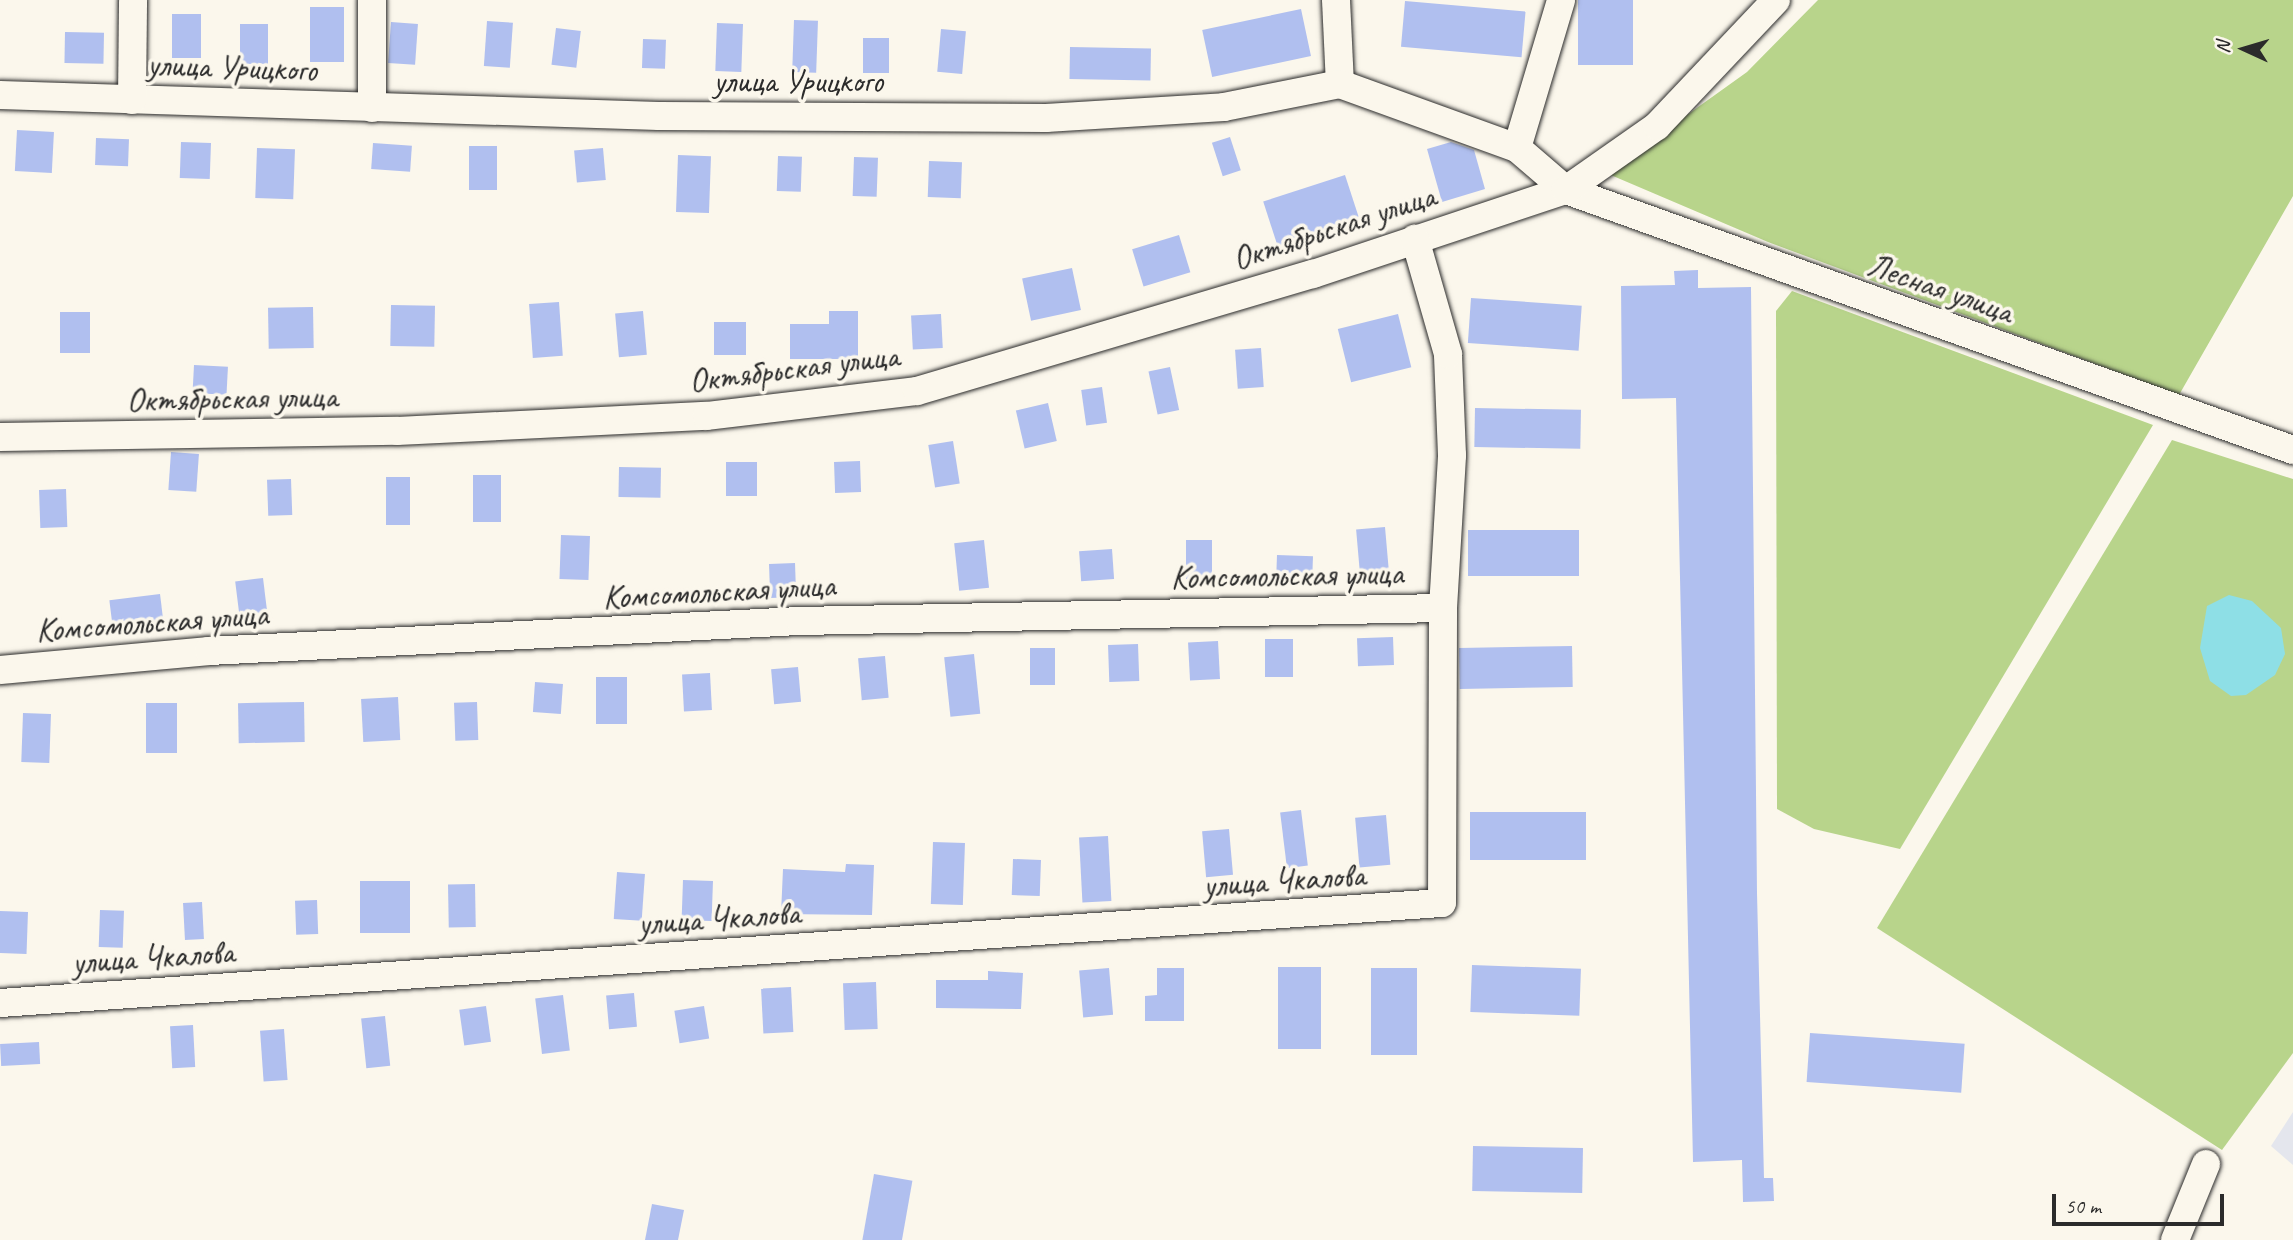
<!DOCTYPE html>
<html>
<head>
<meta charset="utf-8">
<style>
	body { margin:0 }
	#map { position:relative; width:2293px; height:1240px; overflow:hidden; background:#fbf7ec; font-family:Caveat,sans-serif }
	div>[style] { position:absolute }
	.built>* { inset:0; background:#e4e6ed }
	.green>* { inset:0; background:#b8d48b }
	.water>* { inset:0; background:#8edfe6 }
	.building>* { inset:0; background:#b0bfef; transform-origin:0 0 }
	.roads { filter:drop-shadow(0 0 2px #2b2b2b) drop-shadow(0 0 2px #2b2b2b) }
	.street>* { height:28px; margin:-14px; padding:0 14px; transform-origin:14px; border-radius:14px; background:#fbf7ec }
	span { translate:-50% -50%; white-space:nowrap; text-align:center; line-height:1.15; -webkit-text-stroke:7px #fbf7ec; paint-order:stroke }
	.street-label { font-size:33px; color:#2b2b2b }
	.north { position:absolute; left:2209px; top:14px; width:70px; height:70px; -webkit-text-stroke:5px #fbf7ec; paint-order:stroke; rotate:274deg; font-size:19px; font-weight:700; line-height:28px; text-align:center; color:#2b2b2b }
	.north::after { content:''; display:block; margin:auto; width:24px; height:32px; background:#2b2b2b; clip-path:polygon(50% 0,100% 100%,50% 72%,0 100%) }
	.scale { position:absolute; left:2052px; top:1194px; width:172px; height:32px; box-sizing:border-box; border:4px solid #2b2b2b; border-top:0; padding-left:9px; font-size:21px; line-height:24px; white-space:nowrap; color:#2b2b2b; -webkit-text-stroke:5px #fbf7ec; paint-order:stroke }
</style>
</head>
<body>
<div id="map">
	<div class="built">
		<div style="clip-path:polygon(2293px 1112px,2293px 1165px,2271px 1146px)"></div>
	</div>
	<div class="green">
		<div style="clip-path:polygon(1818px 0,2293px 0,2293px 196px,2179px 395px,1768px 242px,1606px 173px,1747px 72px)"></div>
		<div style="clip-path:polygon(1792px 291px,2153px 425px,1900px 849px,1814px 829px,1777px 809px,1776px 311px)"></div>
		<div style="clip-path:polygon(2172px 440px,2293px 479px,2293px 1053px,2222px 1150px,1877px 928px)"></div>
	</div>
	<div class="water">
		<div style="clip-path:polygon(2229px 595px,2252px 601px,2281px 628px,2285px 654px,2275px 675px,2246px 695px,2231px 696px,2210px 681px,2200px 648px,2207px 606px)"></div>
	</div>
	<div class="building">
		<div style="left:1578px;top:0;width:55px;height:65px"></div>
		<div style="left:1405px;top:1px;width:121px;height:46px;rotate:5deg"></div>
		<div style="left:310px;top:7px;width:34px;height:55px"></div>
		<div style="left:1301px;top:9px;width:48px;height:101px;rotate:78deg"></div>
		<div style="left:172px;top:14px;width:29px;height:44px"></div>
		<div style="left:794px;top:20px;width:24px;height:52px;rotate:2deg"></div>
		<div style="left:487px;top:21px;width:26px;height:45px;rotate:4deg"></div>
		<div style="left:391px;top:22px;width:27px;height:41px;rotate:4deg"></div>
		<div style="left:717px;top:23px;width:26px;height:48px;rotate:2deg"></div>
		<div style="left:268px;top:24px;width:40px;height:28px;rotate:90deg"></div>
		<div style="left:556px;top:28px;width:25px;height:37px;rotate:7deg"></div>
		<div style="left:941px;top:29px;width:25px;height:43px;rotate:5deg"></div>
		<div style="left:65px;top:32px;width:39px;height:31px;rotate:1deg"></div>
		<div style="left:863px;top:38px;width:26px;height:35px"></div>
		<div style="left:643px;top:39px;width:23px;height:29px;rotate:2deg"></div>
		<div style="left:1070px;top:47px;width:81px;height:32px;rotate:1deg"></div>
		<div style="left:17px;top:130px;width:37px;height:41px;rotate:3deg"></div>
		<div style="left:1230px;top:137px;width:35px;height:19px;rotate:72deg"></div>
		<div style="left:96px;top:138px;width:33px;height:27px;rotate:2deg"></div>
		<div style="left:181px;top:142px;width:30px;height:36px;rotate:2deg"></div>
		<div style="clip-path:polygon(1451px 142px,1474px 150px,1485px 189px,1442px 202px,1427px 149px)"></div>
		<div style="left:373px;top:143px;width:39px;height:26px;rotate:4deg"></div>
		<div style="left:469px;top:146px;width:28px;height:44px"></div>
		<div style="left:257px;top:148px;width:38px;height:50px;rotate:2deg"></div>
		<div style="left:603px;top:148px;width:32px;height:29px;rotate:85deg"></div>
		<div style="left:678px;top:155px;width:33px;height:57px;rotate:2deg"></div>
		<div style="left:778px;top:156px;width:24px;height:35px;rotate:2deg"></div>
		<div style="left:854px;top:157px;width:24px;height:39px;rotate:2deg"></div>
		<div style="left:929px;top:161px;width:33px;height:36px;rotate:2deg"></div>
		<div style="left:1345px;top:175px;width:49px;height:86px;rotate:72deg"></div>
		<div style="left:1179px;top:235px;width:39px;height:49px;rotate:73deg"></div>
		<div style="left:1072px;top:268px;width:43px;height:51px;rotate:78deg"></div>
		<div style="clip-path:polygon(1698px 270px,1698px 288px,1751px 287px,1757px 893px,1764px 1178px,1773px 1178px,1774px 1201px,1743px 1202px,1742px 1160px,1693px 1162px,1676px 398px,1622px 399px,1621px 286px,1675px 285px,1674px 271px)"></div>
		<div style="left:1471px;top:298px;width:111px;height:45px;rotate:4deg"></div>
		<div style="left:559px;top:302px;width:54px;height:30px;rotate:86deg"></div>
		<div style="left:391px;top:305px;width:44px;height:41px;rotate:1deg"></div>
		<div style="left:313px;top:307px;width:41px;height:45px;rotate:89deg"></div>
		<div style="left:643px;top:311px;width:44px;height:28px;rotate:85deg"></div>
		<div style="clip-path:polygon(829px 311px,858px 311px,858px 359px,790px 359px,790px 324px,829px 324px)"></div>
		<div style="left:60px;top:312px;width:30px;height:41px"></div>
		<div style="left:941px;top:314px;width:34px;height:30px;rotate:87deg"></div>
		<div style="left:1398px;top:314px;width:55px;height:62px;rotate:76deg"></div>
		<div style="left:714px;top:322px;width:32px;height:33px"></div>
		<div style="left:1261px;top:348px;width:39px;height:26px;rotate:86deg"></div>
		<div style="left:194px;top:365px;width:34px;height:28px;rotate:3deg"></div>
		<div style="left:1170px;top:367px;width:44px;height:22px;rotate:78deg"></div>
		<div style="left:1102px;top:387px;width:36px;height:21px;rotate:82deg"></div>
		<div style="left:1048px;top:403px;width:39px;height:33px;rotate:77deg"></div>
		<div style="left:1475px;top:408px;width:106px;height:39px;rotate:1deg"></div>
		<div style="left:953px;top:441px;width:43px;height:25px;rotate:81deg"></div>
		<div style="left:171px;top:452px;width:28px;height:38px;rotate:4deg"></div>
		<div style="left:860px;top:461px;width:31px;height:26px;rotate:88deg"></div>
		<div style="left:726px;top:462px;width:31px;height:34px"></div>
		<div style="left:619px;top:467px;width:42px;height:30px;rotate:1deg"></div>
		<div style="left:473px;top:475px;width:28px;height:47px"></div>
		<div style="left:386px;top:477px;width:24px;height:48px"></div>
		<div style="left:291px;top:479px;width:36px;height:24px;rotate:88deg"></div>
		<div style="left:66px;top:489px;width:38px;height:27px;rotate:88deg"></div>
		<div style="left:1385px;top:527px;width:53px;height:29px;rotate:85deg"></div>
		<div style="left:1579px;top:530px;width:46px;height:111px;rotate:90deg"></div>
		<div style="left:561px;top:535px;width:29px;height:44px;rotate:2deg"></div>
		<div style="left:984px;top:540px;width:48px;height:30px;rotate:84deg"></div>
		<div style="left:1186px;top:540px;width:26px;height:39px"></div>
		<div style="left:1112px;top:549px;width:30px;height:33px;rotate:86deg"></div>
		<div style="left:1277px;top:555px;width:36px;height:26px;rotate:2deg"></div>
		<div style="left:795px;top:563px;width:34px;height:26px;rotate:88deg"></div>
		<div style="left:263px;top:578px;width:39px;height:28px;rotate:83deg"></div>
		<div style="left:160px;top:594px;width:32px;height:51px;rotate:83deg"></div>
		<div style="left:1393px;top:637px;width:28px;height:36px;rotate:88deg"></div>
		<div style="left:1265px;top:639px;width:28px;height:38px"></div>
		<div style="left:1218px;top:641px;width:38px;height:30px;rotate:87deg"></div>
		<div style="left:1138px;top:644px;width:37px;height:30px;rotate:88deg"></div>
		<div style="left:1572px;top:646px;width:41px;height:113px;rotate:89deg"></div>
		<div style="left:1030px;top:648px;width:25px;height:37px"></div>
		<div style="left:974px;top:654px;width:60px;height:30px;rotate:84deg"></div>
		<div style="left:885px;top:656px;width:42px;height:27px;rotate:85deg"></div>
		<div style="left:798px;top:667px;width:35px;height:27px;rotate:85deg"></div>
		<div style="left:710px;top:673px;width:37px;height:28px;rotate:87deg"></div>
		<div style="left:627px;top:677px;width:47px;height:31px;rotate:90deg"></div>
		<div style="left:535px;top:682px;width:28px;height:30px;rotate:4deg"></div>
		<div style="left:398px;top:697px;width:43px;height:37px;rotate:87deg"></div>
		<div style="left:304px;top:702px;width:40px;height:66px;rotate:89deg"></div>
		<div style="left:477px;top:702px;width:38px;height:23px;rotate:88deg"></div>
		<div style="left:177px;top:703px;width:50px;height:31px;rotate:90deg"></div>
		<div style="left:23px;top:713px;width:28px;height:49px;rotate:2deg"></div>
		<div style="left:1301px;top:810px;width:56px;height:21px;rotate:83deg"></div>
		<div style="left:1586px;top:812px;width:48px;height:116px;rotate:90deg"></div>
		<div style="left:1386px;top:815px;width:50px;height:31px;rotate:85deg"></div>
		<div style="left:1229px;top:829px;width:46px;height:27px;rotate:85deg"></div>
		<div style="left:1108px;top:836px;width:65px;height:29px;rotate:87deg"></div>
		<div style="left:933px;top:842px;width:32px;height:62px;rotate:2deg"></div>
		<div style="left:1013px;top:859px;width:28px;height:36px;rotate:2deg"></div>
		<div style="clip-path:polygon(846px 864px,874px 865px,872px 915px,781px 914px,783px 869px,845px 872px)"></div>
		<div style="left:617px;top:872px;width:28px;height:47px;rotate:4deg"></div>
		<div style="left:683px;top:880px;width:30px;height:40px;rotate:2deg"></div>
		<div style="left:360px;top:881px;width:50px;height:52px"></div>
		<div style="left:475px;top:884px;width:43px;height:27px;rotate:89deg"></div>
		<div style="left:317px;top:900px;width:34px;height:22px;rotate:88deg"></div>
		<div style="left:202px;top:902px;width:37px;height:19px;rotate:87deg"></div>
		<div style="left:100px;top:910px;width:24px;height:37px;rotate:2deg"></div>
		<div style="left:0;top:911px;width:28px;height:42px;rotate:2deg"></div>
		<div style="left:1472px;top:965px;width:109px;height:47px;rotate:2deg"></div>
		<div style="left:1278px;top:967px;width:43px;height:82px"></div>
		<div style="left:1109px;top:968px;width:47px;height:30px;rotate:85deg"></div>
		<div style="clip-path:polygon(1157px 968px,1184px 968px,1184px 1021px,1145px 1021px,1145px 996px,1157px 995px)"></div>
		<div style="left:1371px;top:968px;width:46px;height:87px"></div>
		<div style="clip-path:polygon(988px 971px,1023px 973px,1021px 1009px,936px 1008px,936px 980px,988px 980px)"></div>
		<div style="left:876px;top:982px;width:47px;height:33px;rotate:88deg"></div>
		<div style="left:791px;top:987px;width:45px;height:30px;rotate:87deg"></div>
		<div style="left:634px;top:993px;width:34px;height:28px;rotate:85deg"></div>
		<div style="left:563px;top:995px;width:56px;height:28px;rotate:83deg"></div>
		<div style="left:486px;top:1006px;width:36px;height:27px;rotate:82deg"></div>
		<div style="left:704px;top:1006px;width:33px;height:30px;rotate:81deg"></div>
		<div style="left:385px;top:1016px;width:50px;height:24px;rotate:84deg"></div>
		<div style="left:193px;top:1025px;width:42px;height:23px;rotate:87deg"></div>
		<div style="left:284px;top:1029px;width:51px;height:24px;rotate:86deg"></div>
		<div style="left:1810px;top:1033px;width:155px;height:49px;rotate:4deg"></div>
		<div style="left:39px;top:1042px;width:22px;height:39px;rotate:87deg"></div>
		<div style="left:1473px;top:1146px;width:110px;height:45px;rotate:1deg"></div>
		<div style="left:874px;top:1174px;width:39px;height:67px;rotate:10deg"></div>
		<div style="clip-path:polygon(652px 1204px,684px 1210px,678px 1240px,645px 1240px)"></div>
	</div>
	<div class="roads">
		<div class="street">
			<div style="left:372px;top:0;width:108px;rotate:90deg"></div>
			<div style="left:1336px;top:0;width:84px;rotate:87.3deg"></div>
			<div style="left:0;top:95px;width:659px;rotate:1.83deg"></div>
			<div style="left:659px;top:116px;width:387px;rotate:0.3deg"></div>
			<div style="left:1046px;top:118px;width:178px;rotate:-3.5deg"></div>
			<div style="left:1224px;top:107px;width:118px;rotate:-11.2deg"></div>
			<div style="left:1340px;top:84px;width:188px;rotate:19.9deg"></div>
			<div style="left:1517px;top:148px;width:65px;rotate:40.6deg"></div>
			<div style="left:1566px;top:190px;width:772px;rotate:19.68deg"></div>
			<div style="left:132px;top:100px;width:100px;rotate:-89.4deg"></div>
			<div style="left:1517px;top:148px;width:154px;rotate:-73.4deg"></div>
			<div style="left:0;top:437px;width:397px;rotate:-0.9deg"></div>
			<div style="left:397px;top:431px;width:310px;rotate:-2.8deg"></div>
			<div style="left:707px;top:416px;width:211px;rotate:-6.8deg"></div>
			<div style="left:917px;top:391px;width:413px;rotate:-16.5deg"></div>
			<div style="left:1313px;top:274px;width:267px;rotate:-18.4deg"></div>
			<div style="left:1566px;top:190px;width:111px;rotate:-35.1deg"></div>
			<div style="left:1657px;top:126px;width:173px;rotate:-46.6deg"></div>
			<div style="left:0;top:670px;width:210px;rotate:-5.2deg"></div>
			<div style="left:209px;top:651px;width:592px;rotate:-2.91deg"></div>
			<div style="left:800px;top:621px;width:643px;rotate:-1.16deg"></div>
			<div style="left:0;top:1003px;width:1445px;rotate:-3.97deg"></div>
			<div style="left:1442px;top:903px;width:295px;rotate:-89.8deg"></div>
			<div style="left:1443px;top:608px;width:153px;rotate:-86.6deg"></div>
			<div style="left:1452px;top:455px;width:101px;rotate:-92.3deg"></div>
			<div style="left:1448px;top:354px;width:120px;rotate:-106deg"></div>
			<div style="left:2175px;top:1240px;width:82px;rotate:-67.8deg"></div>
		</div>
	</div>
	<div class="street-label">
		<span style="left:232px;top:68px;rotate:2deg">улица Урицкого</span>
		<span style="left:798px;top:82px">улица Урицкого</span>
		<span style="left:1334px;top:228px;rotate:-18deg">Октябрьская улица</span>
		<span style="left:1940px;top:289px;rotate:19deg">Лесная улица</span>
		<span style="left:794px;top:369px;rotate:-7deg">Октябрьская улица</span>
		<span style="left:232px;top:399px;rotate:-1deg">Октябрьская улица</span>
		<span style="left:1287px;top:576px;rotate:-1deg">Комсомольская улица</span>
		<span style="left:719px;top:592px;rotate:-3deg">Комсомольская улица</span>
		<span style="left:152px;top:623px;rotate:-4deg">Комсомольская улица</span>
		<span style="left:1284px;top:881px;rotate:-4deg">улица Чкалова</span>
		<span style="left:719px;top:919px;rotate:-4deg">улица Чкалова</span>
		<span style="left:153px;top:958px;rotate:-4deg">улица Чкалова</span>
	</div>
	<div class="north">N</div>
	<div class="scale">50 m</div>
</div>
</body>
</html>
